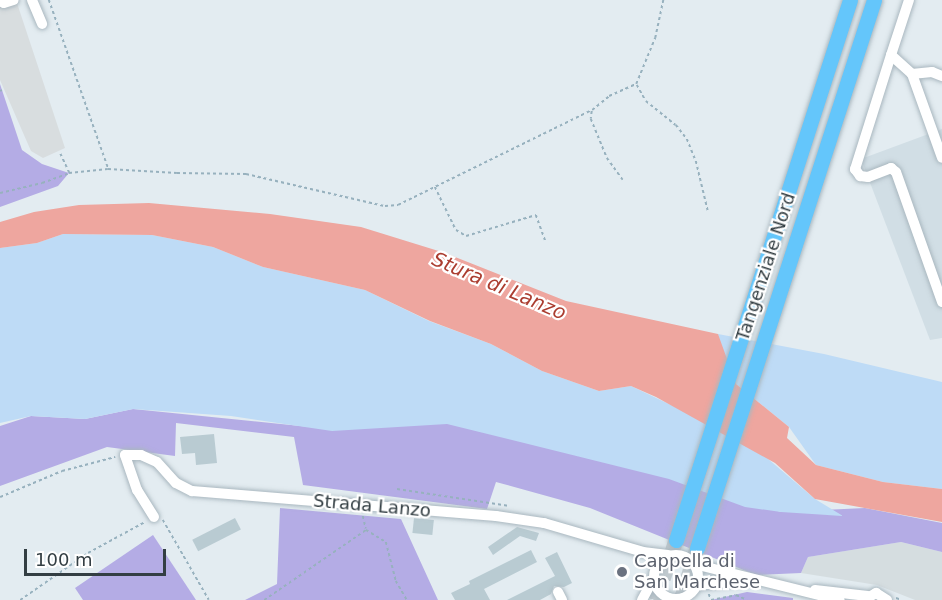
<!DOCTYPE html>
<html>
<head>
<meta charset="utf-8">
<style>
	body { margin:0 }
	#map { position:relative; width:942px; height:600px; overflow:hidden; background:#e3ecf1; font-family:"DejaVu Sans",sans-serif }
	div>[style] { position:absolute }
	.residential>* { inset:0; background:#d1dee5 }
	.industrial>* { inset:0; background:#d5dde0 }
	.green>* { inset:0; background:#b4ace5 }
	.sand>* { inset:0; background:#bedbf6 }
	.parking>* { inset:0; background:#d8dddf }
	.water>* { inset:0; background:#eea69f }
	.building>* { inset:0; background:#b9cbd2; transform-origin:0 0 }
	.highway-tunnel>* { height:15px; margin-top:-7.5px; transform-origin:0; background:repeating-linear-gradient(90deg,#c0c9ce 0 15px,transparent 0 23px) }
	.path>* { height:1.5px; margin-top:-0.75px; transform-origin:0; background:repeating-linear-gradient(90deg,#97b1be 0 3px,transparent 0 6px) }
	.roads { filter:drop-shadow(0 0 2px #a9b7bf) drop-shadow(0 0 2px #a9b7bf) }
	.minor>* { height:10px; margin:-5px; padding:0 5px; transform-origin:5px; border-radius:5px; background:#fff }
	.minor>.ring { margin:-5px; padding:0; box-sizing:content-box; background:none; border:10px solid #fff; border-radius:50% }
	.highway>* { height:15px; margin:-7.5px; padding:0 7.5px; transform-origin:7.5px; border-radius:7.5px; background:#64c6fb }
	.dots>* { width:16px; height:16px; translate:-50% -50%; box-sizing:border-box; border:3px solid #fff; border-radius:50% }
	span { translate:-50% -50%; white-space:nowrap; text-align:center; line-height:1.15; -webkit-text-stroke:4.5px #fff; paint-order:stroke }
	.street-label { font-size:18px; color:#333e43 }
	.worship-label { font-size:18px; color:#5b616d }
	.left { translate:0 -50%; text-align:left }
	.water-label { font-size:20px; color:#ab3d30; font-style:italic }
	.scale { position:absolute; left:24px; top:549px; width:142px; height:27px; box-sizing:border-box; border:3px solid #333e43; border-top:0; padding-left:8px; font-size:18px; line-height:21px; white-space:nowrap; color:#333e43; -webkit-text-stroke:4px #fff; paint-order:stroke }
</style>
</head>
<body>
<div id="map">
	<div class="residential">
		<div style="clip-path:polygon(942px 129px,942px 338px,930px 340px,861px 159px)"></div>
	</div>
	<div class="industrial">
		<div style="clip-path:polygon(901px 542px,942px 552px,942px 600px,915px 600px,877px 585px,801px 573px,808px 557px)"></div>
	</div>
	<div class="green">
		<div style="clip-path:polygon(0 84px,22px 150px,42px 164px,69px 173px,58px 186px,0 207px)"></div>
		<div style="clip-path:polygon(169px 320px,781px 512px,865px 508px,942px 523px,942px 552px,901px 542px,808px 557px,801px 573px,756px 575px,590px 508px,496px 482px,487px 509px,303px 485px,294px 437px,176px 423px,175px 456px,107px 447px,0 486px,0 426px,31px 416px,85px 419px,133px 409px,330px 429px)"></div>
		<div style="clip-path:polygon(280px 508px,401px 519px,438px 600px,245px 600px,277px 584px)"></div>
		<div style="clip-path:polygon(153px 535px,196px 600px,83px 600px,75px 588px)"></div>
		<div style="clip-path:polygon(747px 592px,793px 598px,793px 600px,711px 600px)"></div>
	</div>
	<div class="sand">
		<div style="clip-path:polygon(63px 234px,152px 235px,213px 247px,263px 267px,365px 290px,429px 321px,491px 344px,542px 371px,599px 391px,631px 386px,747px 441px,815px 499px,843px 516px,781px 512px,745px 507px,669px 479px,447px 424px,332px 431px,231px 416px,133px 409px,85px 419px,31px 416px,0 423px,0 248px,37px 243px)"></div>
		<div style="clip-path:polygon(718px 334px,824px 354px,942px 382px,942px 489px,883px 482px,816px 465px,789px 427px,736px 384px,722px 360px)"></div>
	</div>
	<div class="parking">
		<div style="clip-path:polygon(0 0,16px 0,65px 148px,43px 158px,31px 151px,0 80px)"></div>
	</div>
	<div class="water">
		<div style="clip-path:polygon(149px 203px,270px 214px,361px 227px,445px 253px,566px 301px,718px 334px,736px 384px,789px 427px,787px 438px,816px 465px,883px 482px,942px 489px,942px 522px,815px 499px,775px 463px,656px 397px,631px 386px,599px 391px,542px 371px,491px 344px,430px 321px,365px 290px,263px 267px,213px 247px,152px 235px,63px 234px,37px 243px,0 248px,0 222px,34px 212px,79px 205px)"></div>
	</div>
	<div class="building">
		<div style="clip-path:polygon(214px 434px,217px 463px,196px 465px,195px 453px,182px 454px,180px 437px)"></div>
		<div style="left:235px;top:518px;width:13px;height:48px;rotate:63deg"></div>
		<div style="left:414px;top:518px;width:20px;height:15px;rotate:6deg"></div>
		<div style="clip-path:polygon(517px 527px,539px 533px,536px 541px,520px 536px,493px 555px,488px 547px)"></div>
		<div style="clip-path:polygon(531px 550px,537px 562px,484px 589px,490px 600px,455px 600px,451px 593px,470px 584px,469px 581px)"></div>
		<div style="clip-path:polygon(557px 552px,572px 583px,564px 587px,554px 586px,551px 594px,540px 600px,507px 600px,555px 576px,545px 558px)"></div>
	</div>
	<div class="highway-tunnel">
		<div style="left:656px;top:600px;width:63px;rotate:-71.6deg"></div>
		<div style="left:681px;top:600px;width:54px;rotate:-72.9deg"></div>
	</div>
	<div class="path">
		<div style="left:49px;top:0;width:178px;rotate:70.6deg"></div>
		<div style="left:637px;top:85px;width:18px;rotate:61deg"></div>
		<div style="left:646px;top:101px;width:38px;rotate:39deg"></div>
		<div style="left:676px;top:125px;width:18px;rotate:52deg"></div>
		<div style="left:687px;top:139px;width:24px;rotate:68deg"></div>
		<div style="left:696px;top:161px;width:51px;rotate:76.5deg"></div>
		<div style="left:0;top:91px;width:2px;rotate:-27deg"></div>
		<div style="left:592px;top:111px;width:8px;rotate:97deg"></div>
		<div style="left:591px;top:119px;width:42px;rotate:67.7deg"></div>
		<div style="left:607px;top:158px;width:27px;rotate:54deg"></div>
		<div style="left:69px;top:173px;width:39px;rotate:-6deg"></div>
		<div style="left:108px;top:169px;width:69px;rotate:3.3deg"></div>
		<div style="left:177px;top:173px;width:69px;rotate:0.8deg"></div>
		<div style="left:246px;top:174px;width:143px;rotate:13deg"></div>
		<div style="left:385px;top:206px;width:13px;rotate:-4deg"></div>
		<div style="left:398px;top:205px;width:216px;rotate:-26.1deg"></div>
		<div style="left:592px;top:110px;width:22px;rotate:-39deg"></div>
		<div style="left:609px;top:96px;width:30px;rotate:-24deg"></div>
		<div style="left:636px;top:84px;width:50px;rotate:-67.6deg"></div>
		<div style="left:655px;top:38px;width:39px;rotate:-78deg"></div>
		<div style="left:435px;top:187px;width:48px;rotate:64deg"></div>
		<div style="left:456px;top:230px;width:12px;rotate:31deg"></div>
		<div style="left:466px;top:236px;width:73px;rotate:-16.7deg"></div>
		<div style="left:536px;top:215px;width:29px;rotate:70deg"></div>
		<div style="left:0;top:193px;width:43px;rotate:-13.4deg"></div>
		<div style="left:42px;top:183px;width:29px;rotate:-20deg"></div>
		<div style="left:69px;top:173px;width:21px;rotate:-115deg"></div>
		<div style="left:397px;top:489px;width:114px;rotate:8.6deg"></div>
		<div style="left:0;top:497px;width:67px;rotate:-22.8deg"></div>
		<div style="left:62px;top:471px;width:55px;rotate:-14.8deg"></div>
		<div style="left:363px;top:516px;width:13px;rotate:77deg"></div>
		<div style="left:163px;top:520px;width:92px;rotate:60.1deg"></div>
		<div style="left:709px;top:594px;width:6px;rotate:72deg"></div>
		<div style="left:711px;top:600px;width:25px;rotate:-11deg"></div>
		<div style="left:736px;top:595px;width:12px;rotate:24deg"></div>
		<div style="left:896px;top:598px;width:6px;rotate:18deg"></div>
		<div style="left:20px;top:600px;width:83px;rotate:-34.7deg"></div>
		<div style="left:88px;top:553px;width:65px;rotate:-28.5deg"></div>
		<div style="left:264px;top:600px;width:124px;rotate:-34.5deg"></div>
		<div style="left:366px;top:530px;width:23px;rotate:31deg"></div>
		<div style="left:386px;top:542px;width:40px;rotate:75.6deg"></div>
		<div style="left:396px;top:581px;width:22px;rotate:60deg"></div>
	</div>
	<div class="roads">
		<div class="minor">
			<div style="left:32px;top:0;width:26px;rotate:67deg"></div>
			<div style="left:909px;top:0;width:58px;rotate:108.1deg"></div>
			<div style="left:891px;top:55px;width:28px;rotate:42deg"></div>
			<div style="left:912px;top:74px;width:89px;rotate:70.3deg"></div>
			<div style="left:0;top:1px;width:4px;rotate:27deg"></div>
			<div style="left:4px;top:3px;width:10px;rotate:-17deg"></div>
			<div style="left:891px;top:55px;width:120px;rotate:107.5deg"></div>
			<div style="left:855px;top:169px;width:9px;rotate:54deg"></div>
			<div style="left:860px;top:176px;width:8px;rotate:7deg"></div>
			<div style="left:868px;top:177px;width:25px;rotate:-21deg"></div>
			<div style="left:891px;top:168px;width:6px;rotate:39deg"></div>
			<div style="left:896px;top:172px;width:138px;rotate:70.5deg"></div>
			<div style="left:912px;top:74px;width:20px;rotate:-6deg"></div>
			<div style="left:932px;top:72px;width:11px;rotate:22deg"></div>
			<div style="left:154px;top:517px;width:32px;rotate:-122deg"></div>
			<div style="left:137px;top:490px;width:37px;rotate:-109deg"></div>
			<div style="left:125px;top:455px;width:16px"></div>
			<div style="left:141px;top:455px;width:17px;rotate:24deg"></div>
			<div style="left:157px;top:462px;width:28px;rotate:48deg"></div>
			<div style="left:176px;top:483px;width:18px;rotate:27deg"></div>
			<div style="left:192px;top:491px;width:305px;rotate:4.7deg"></div>
			<div style="left:496px;top:516px;width:49px;rotate:8.3deg"></div>
			<div style="left:544px;top:523px;width:103px;rotate:16.3deg"></div>
			<div style="left:643px;top:552px;width:25px;rotate:7deg"></div>
			<div class="ring" style="left:654px;top:555px;width:34px;height:34px"></div>
			<div style="left:694px;top:564px;width:150px;rotate:13.9deg"></div>
			<div style="left:696px;top:585px;width:54px;rotate:-5.3deg"></div>
			<div style="left:815px;top:590px;width:53px;rotate:6.5deg"></div>
			<div style="left:558px;top:592px;width:9px;rotate:63deg"></div>
			<div style="left:866px;top:599px;width:12px;rotate:-31deg"></div>
			<div style="left:876px;top:593px;width:13px;rotate:32deg"></div>
			<div style="left:642px;top:600px;width:24px;rotate:-62deg"></div>
		</div>
		<div class="highway">
			<div style="left:676px;top:540px;width:567px;rotate:-72.14deg"></div>
			<div style="left:697px;top:548px;width:576px;rotate:-72.1deg"></div>
		</div>
	</div>
	<div class="dots">
		<div style="left:622px;top:572px;background:#6b7280"></div>
	</div>
	<div class="street-label">
		<span style="left:766px;top:267px;rotate:-72deg">Tangenziale Nord</span>
		<span style="left:372px;top:506px;rotate:5deg">Strada Lanzo</span>
	</div>
	<div class="worship-label">
		<span class="left" style="left:634px;top:572px">Cappella di<br>San Marchese</span>
	</div>
	<div class="water-label">
		<span style="left:499px;top:286px;rotate:23deg">Stura di Lanzo</span>
	</div>
	<div class="scale">100 m</div>
</div>
</body>
</html>
